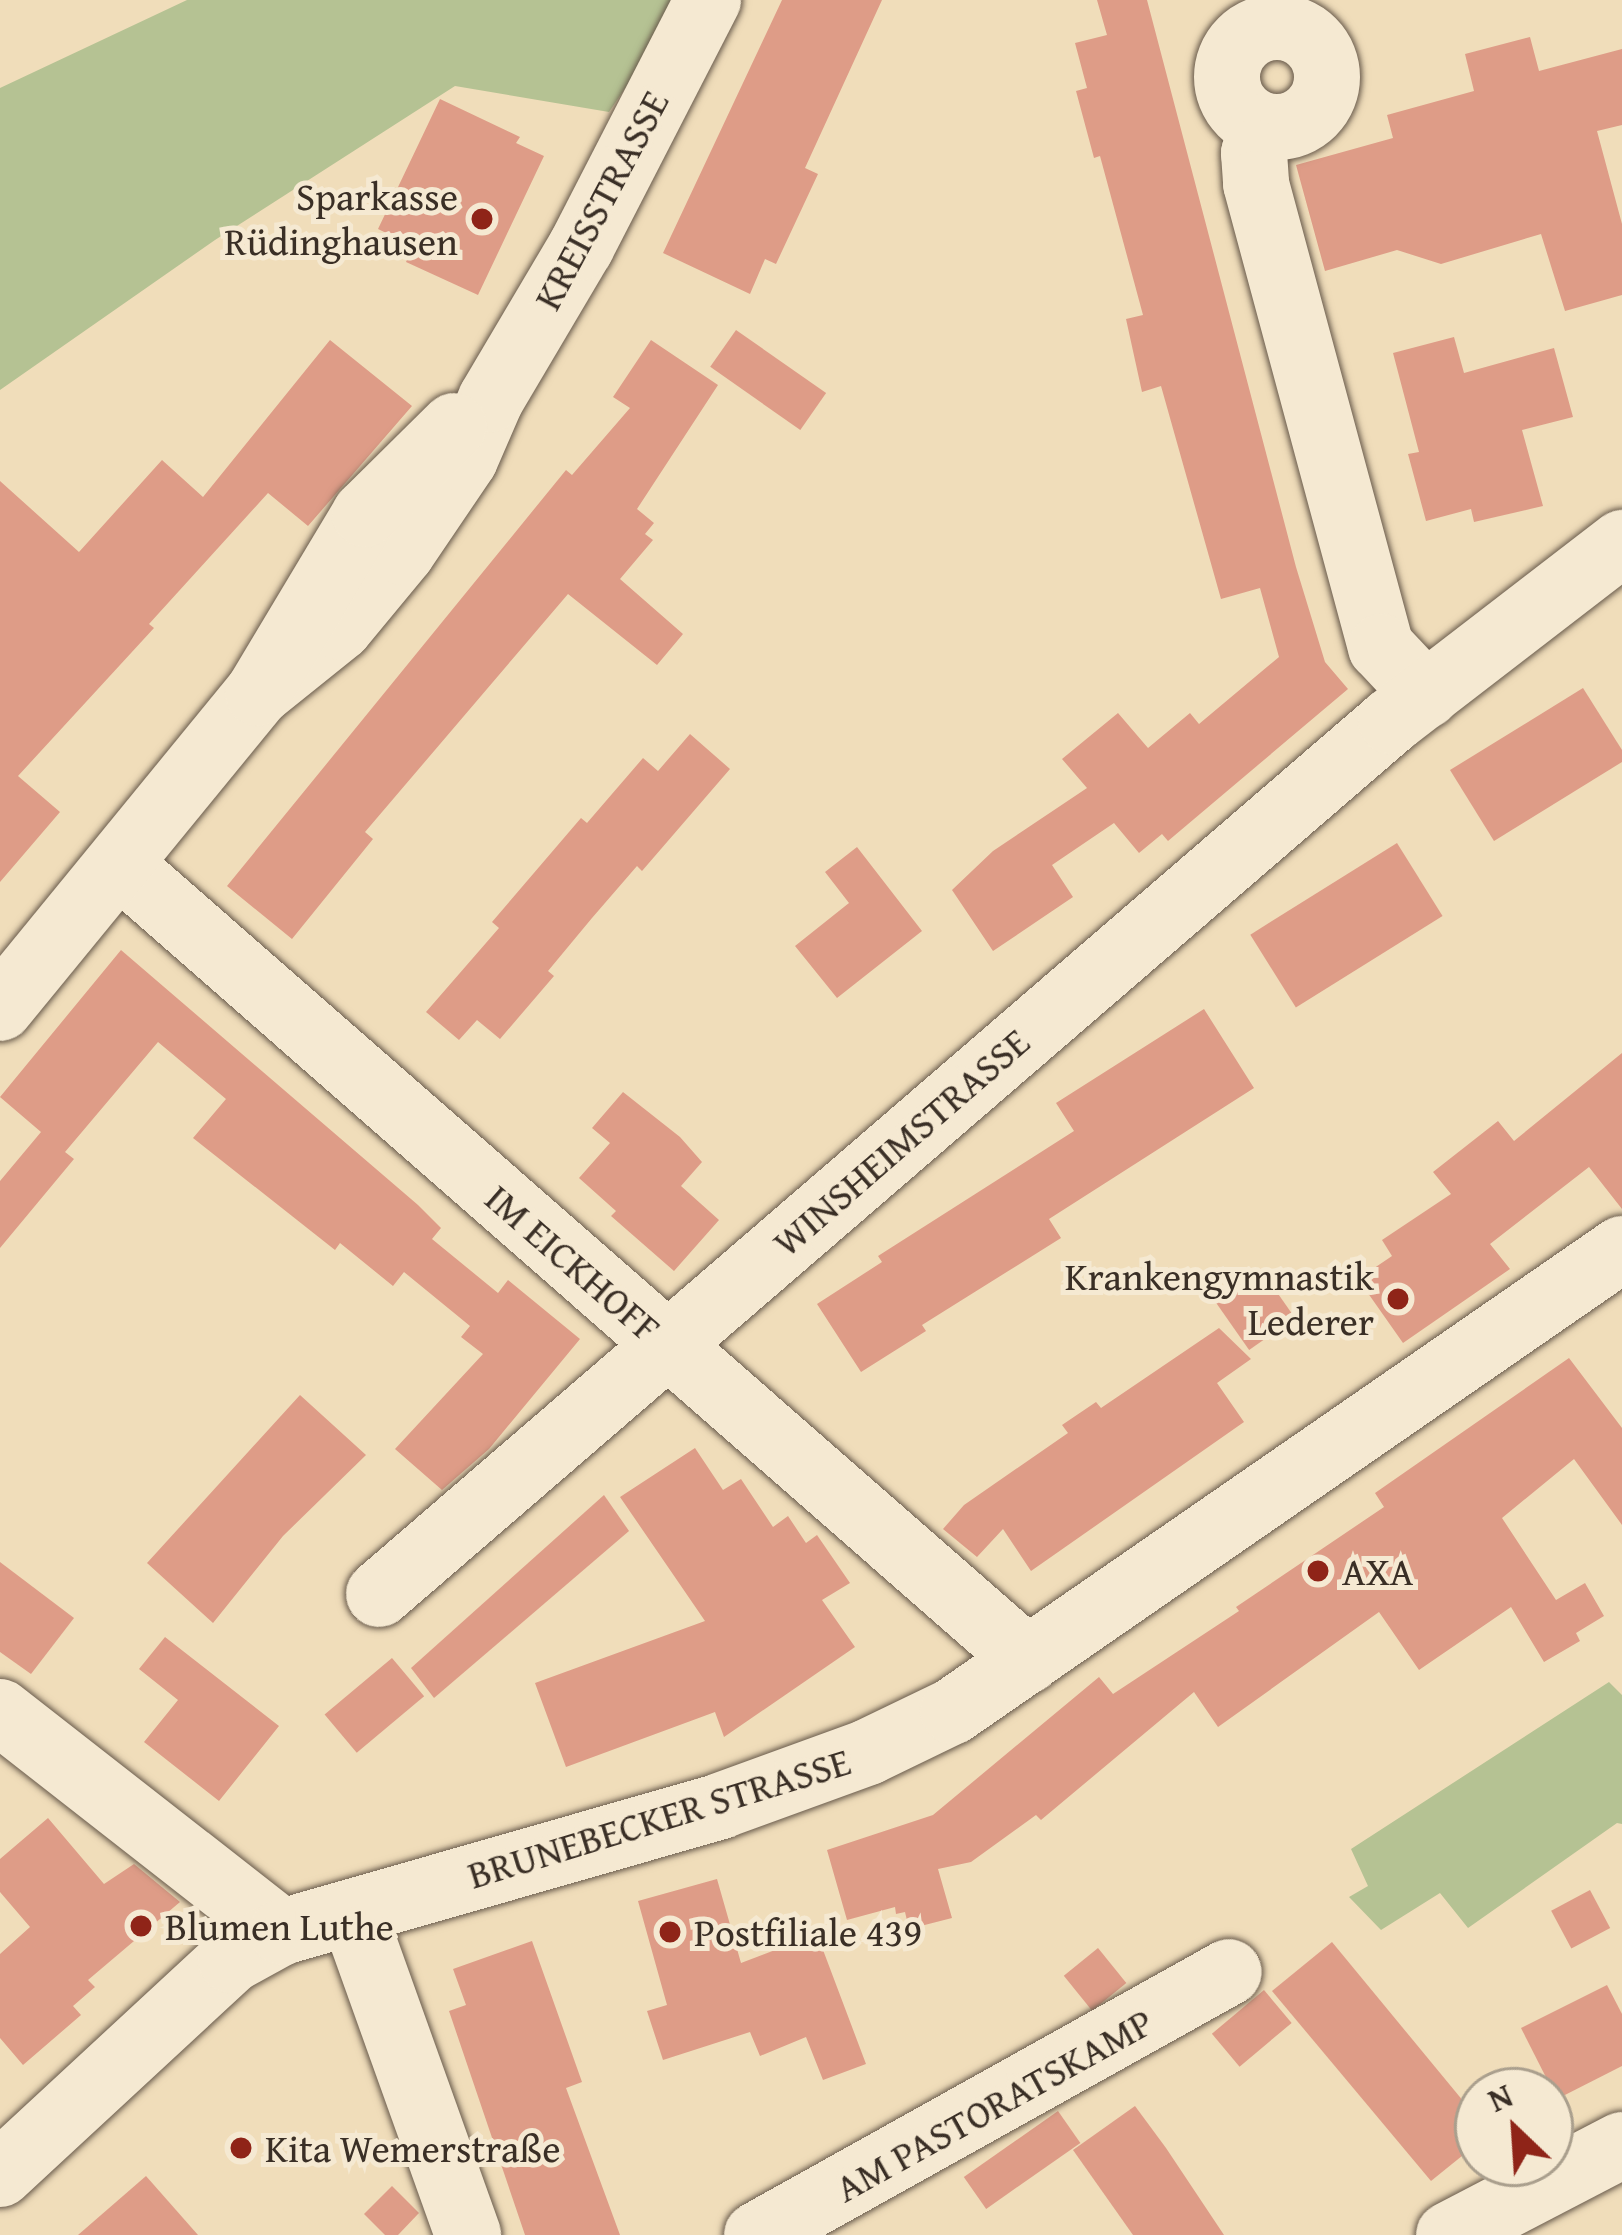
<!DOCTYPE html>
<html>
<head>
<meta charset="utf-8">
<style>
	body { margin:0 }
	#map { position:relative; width:1622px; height:2235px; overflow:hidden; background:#f0ddba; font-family:"Gentium Book Plus",serif }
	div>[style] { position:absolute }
	.green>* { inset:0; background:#b5c293 }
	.building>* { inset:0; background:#de9c87; transform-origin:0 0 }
	.roads { filter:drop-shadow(0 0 3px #685a4b) drop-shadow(0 0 3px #685a4b) }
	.minor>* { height:66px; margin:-33px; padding:0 33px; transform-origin:33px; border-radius:33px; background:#f5e9d2 }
	.minor>.ring { margin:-33px; padding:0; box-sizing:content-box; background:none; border:66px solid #f5e9d2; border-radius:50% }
	.dots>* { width:33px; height:33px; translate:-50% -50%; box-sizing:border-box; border:6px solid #f5e9d2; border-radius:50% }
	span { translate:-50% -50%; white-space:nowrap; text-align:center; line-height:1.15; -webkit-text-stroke:10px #f5e9d2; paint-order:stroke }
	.poi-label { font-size:39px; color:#3a2f26 }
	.right { translate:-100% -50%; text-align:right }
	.left { translate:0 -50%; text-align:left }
	.street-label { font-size:39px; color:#3a2f26 }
	.north { position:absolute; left:1454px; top:2067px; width:120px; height:120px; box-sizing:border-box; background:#f5e9d2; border:3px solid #aa9f8d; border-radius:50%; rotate:335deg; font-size:33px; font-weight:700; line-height:48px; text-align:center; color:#3a2f26 }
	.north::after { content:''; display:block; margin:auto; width:42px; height:54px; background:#8f2418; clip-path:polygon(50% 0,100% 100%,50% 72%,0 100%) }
</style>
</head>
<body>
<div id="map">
	<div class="green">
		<div style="clip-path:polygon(187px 0,685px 0,609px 112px,455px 86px,215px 240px,0 390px,0 88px)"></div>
		<div style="clip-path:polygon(1609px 1682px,1622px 1695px,1622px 1824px,1617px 1823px,1468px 1928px,1440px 1893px,1381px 1930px,1349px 1897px,1368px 1886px,1351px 1849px)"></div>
	</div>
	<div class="building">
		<div style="clip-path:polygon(782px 0,882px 0,805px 168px,818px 174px,776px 264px,765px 259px,750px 294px,663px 253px)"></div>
		<div style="clip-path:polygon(1097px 0,1147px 0,1296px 567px,1325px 662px,1348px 689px,1168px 841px,1162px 834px,1139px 853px,1114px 823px,1052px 865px,1073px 897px,993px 951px,952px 890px,993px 851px,1087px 788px,1062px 759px,1118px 713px,1148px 748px,1190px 713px,1199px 724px,1279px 657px,1260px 588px,1221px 599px,1161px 386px,1142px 392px,1126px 319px,1143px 315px,1100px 156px,1094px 158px,1076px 91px,1087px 88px,1075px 43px,1107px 35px)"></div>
		<div style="clip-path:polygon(1530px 37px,1539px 71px,1622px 49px,1622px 125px,1597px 131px,1622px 224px,1622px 295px,1565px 311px,1541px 234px,1441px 264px,1397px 250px,1325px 271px,1296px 165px,1393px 138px,1387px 115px,1474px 91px,1465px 54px)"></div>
		<div style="clip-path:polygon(440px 99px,520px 137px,516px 143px,544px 156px,478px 295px,406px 262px,413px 246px,378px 229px)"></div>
		<div style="left:736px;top:330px;width:110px;height:45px;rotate:35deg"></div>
		<div style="clip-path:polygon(1454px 337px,1464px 373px,1554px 348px,1573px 417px,1522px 430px,1543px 506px,1474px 522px,1471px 509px,1426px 521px,1408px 454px,1419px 452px,1393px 353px)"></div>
		<div style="clip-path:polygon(330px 340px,412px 406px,308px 526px,268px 493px,149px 624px,154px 628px,18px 776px,60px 812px,0 882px,0 481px,79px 552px,162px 460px,203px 497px)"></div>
		<div style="clip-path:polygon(651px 340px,718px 385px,637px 509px,654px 523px,645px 534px,653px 540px,620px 579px,683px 634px,657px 665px,568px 594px,365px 832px,373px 839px,292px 939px,227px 886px,566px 470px,572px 475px,630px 408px,613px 397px)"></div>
		<div style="clip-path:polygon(1583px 688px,1622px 750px,1622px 762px,1494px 841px,1450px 770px)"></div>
		<div style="clip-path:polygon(690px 734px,730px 769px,642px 871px,637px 866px,592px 918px,548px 971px,554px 976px,500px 1039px,477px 1020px,459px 1040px,426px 1012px,499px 928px,492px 922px,581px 818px,587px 823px,643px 758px,658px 771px)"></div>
		<div style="left:1397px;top:843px;width:86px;height:173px;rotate:58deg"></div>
		<div style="clip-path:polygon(857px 847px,922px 931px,837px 998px,795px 946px,849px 903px,825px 872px)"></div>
		<div style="clip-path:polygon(121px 950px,418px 1205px,441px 1228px,432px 1239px,498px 1293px,508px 1280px,580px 1339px,489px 1449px,442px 1490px,395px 1449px,483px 1354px,461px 1337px,470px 1326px,404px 1272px,393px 1286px,340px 1243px,335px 1250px,193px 1138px,226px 1099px,158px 1042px,65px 1152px,74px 1159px,0 1248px,0 1181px,41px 1132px,0 1097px)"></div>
		<div style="clip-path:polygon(1204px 1009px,1254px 1088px,1049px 1219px,1061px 1238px,922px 1325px,926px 1331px,861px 1372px,817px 1304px,882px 1262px,878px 1256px,1074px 1131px,1056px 1103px)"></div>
		<div style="clip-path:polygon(1622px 1053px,1622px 1209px,1589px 1167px,1490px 1244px,1510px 1269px,1403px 1343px,1358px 1279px,1392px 1256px,1382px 1240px,1451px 1194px,1433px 1172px,1498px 1121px,1514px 1141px)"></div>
		<div style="clip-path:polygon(623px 1092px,680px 1137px,702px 1162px,681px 1186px,719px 1220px,674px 1271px,611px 1216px,616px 1211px,579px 1178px,610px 1143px,592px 1128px)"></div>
		<div style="left:1260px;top:1268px;width:61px;height:56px;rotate:55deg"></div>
		<div style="clip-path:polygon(1219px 1328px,1251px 1359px,1217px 1383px,1244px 1422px,1031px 1571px,1003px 1529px,977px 1557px,943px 1529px,964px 1505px,1068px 1433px,1062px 1425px,1096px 1402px,1101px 1408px)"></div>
		<div style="clip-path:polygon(1569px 1358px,1622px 1428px,1622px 1525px,1574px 1459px,1502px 1518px,1556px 1600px,1585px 1583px,1604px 1616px,1576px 1633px,1580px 1641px,1544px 1662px,1511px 1607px,1419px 1670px,1379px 1612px,1218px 1727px,1194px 1692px,1041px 1820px,1036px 1815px,971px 1862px,938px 1869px,952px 1918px,909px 1929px,905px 1912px,896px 1914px,895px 1907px,847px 1920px,827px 1850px,933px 1815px,1099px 1677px,1113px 1694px,1239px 1611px,1236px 1607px,1384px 1507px,1375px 1493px)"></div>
		<div style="clip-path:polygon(300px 1395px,366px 1455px,283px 1536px,213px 1623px,147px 1563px)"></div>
		<div style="clip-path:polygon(695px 1448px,723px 1490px,741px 1479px,773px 1527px,788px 1516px,806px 1543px,817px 1535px,850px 1583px,822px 1600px,855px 1647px,724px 1737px,715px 1712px,566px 1767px,535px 1683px,705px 1621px,620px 1497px)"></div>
		<div style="clip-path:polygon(604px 1495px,629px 1531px,434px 1698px,411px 1668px)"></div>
		<div style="clip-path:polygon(0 1562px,74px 1618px,31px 1674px,0 1652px)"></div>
		<div style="clip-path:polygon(165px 1637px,279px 1726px,219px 1801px,144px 1742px,178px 1700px,139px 1669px)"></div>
		<div style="left:392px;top:1658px;width:50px;height:88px;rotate:50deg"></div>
		<div style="clip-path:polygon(48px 1818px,104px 1884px,134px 1864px,180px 1902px,88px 1980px,95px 1987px,73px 2006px,81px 2015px,23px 2065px,0 2038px,0 1954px,30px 1927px,0 1892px,0 1859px)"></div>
		<div style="clip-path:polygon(717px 1879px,741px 1963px,817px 1934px,866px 2064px,823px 2080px,806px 2037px,760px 2056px,750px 2032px,663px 2060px,647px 2011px,667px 2005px,638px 1901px)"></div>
		<div style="left:1590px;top:1890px;width:43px;height:44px;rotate:62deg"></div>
		<div style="clip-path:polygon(532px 1941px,582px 2082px,566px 2088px,620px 2235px,525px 2235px,449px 2011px,466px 2005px,453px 1969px)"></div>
		<div style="clip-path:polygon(1332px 1942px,1478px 2119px,1478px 2143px,1431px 2181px,1272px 1991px)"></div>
		<div style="left:1098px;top:1948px;width:45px;height:44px;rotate:51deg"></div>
		<div style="clip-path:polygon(1607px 1985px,1622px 2014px,1622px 2066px,1557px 2099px,1521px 2028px)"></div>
		<div style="left:1264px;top:1990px;width:43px;height:68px;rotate:50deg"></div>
		<div style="clip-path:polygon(1135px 2106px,1166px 2148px,1224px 2235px,1133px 2235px,1073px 2150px)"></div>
		<div style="left:1058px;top:2111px;width:39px;height:115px;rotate:55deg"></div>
		<div style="clip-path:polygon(146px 2176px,198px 2235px,78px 2235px)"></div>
		<div style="clip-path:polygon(392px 2186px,419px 2213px,398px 2235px,385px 2235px,364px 2214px)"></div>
	</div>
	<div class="roads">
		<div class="minor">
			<div class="ring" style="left:1227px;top:27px;width:34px;height:34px"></div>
			<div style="left:1263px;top:127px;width:28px;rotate:109deg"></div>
			<div style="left:1254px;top:153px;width:31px;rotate:86deg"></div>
			<div style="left:1256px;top:184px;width:480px;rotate:74.9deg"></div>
			<div style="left:1381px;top:647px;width:66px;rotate:46.8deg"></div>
			<div style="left:258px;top:693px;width:105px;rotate:-38.8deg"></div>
			<div style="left:340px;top:627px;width:97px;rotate:-50.4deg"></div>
			<div style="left:402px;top:552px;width:112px;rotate:-55.9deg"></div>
			<div style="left:465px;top:459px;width:65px;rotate:-66.6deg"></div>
			<div style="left:491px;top:399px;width:177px;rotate:-59.4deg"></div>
			<div style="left:581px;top:247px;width:278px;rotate:-62.8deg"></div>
			<div style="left:120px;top:865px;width:1207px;rotate:41.2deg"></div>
			<div style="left:0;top:1008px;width:407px;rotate:-50.7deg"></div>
			<div style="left:258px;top:693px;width:209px;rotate:-59.1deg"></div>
			<div style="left:365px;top:514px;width:125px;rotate:-44.7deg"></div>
			<div style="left:379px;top:1594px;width:1337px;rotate:-40.78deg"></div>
			<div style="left:1391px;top:721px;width:292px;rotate:-37.6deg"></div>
			<div style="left:0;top:1712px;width:358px;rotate:38deg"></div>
			<div style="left:353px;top:1913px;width:342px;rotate:70.3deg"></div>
			<div style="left:0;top:2174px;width:315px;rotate:-42.8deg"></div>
			<div style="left:231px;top:1960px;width:58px;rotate:-28.8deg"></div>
			<div style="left:282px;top:1932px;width:456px;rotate:-16deg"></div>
			<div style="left:720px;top:1806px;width:158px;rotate:-20deg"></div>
			<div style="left:868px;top:1752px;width:94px;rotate:-25.8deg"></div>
			<div style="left:953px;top:1711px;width:813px;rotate:-34.63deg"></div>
			<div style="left:757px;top:2235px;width:540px;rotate:-29.13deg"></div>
			<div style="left:1449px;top:2235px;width:195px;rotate:-27.5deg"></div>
		</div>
	</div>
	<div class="dots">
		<div style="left:482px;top:219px;background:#8f2418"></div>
		<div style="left:1398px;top:1299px;background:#8f2418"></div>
		<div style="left:1318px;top:1571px;background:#8f2418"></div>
		<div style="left:141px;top:1926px;background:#8f2418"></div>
		<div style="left:670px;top:1932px;background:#8f2418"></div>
		<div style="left:241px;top:2148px;background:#8f2418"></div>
	</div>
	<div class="poi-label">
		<span class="right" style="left:458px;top:219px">Sparkasse<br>Rüdinghausen</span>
		<span class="right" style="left:1374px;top:1299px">Krankengymnastik<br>Lederer</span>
		<span class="left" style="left:1342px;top:1571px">AXA</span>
		<span class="left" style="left:165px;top:1926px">Blumen Luthe</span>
		<span class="left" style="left:694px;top:1932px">Postfiliale 439</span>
		<span class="left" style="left:265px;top:2148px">Kita Wemerstraße</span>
	</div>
	<div class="street-label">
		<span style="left:601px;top:200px;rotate:-62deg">KREISSTRASSE</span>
		<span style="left:901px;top:1142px;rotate:-41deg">WINSHEIMSTRASSE</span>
		<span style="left:573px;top:1263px;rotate:41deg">IM EICKHOFF</span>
		<span style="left:659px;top:1818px;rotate:-17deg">BRUNEBECKER STRASSE</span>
		<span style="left:994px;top:2105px;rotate:-29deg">AM PASTORATSKAMP</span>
	</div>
	<div class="north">N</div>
</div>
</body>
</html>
